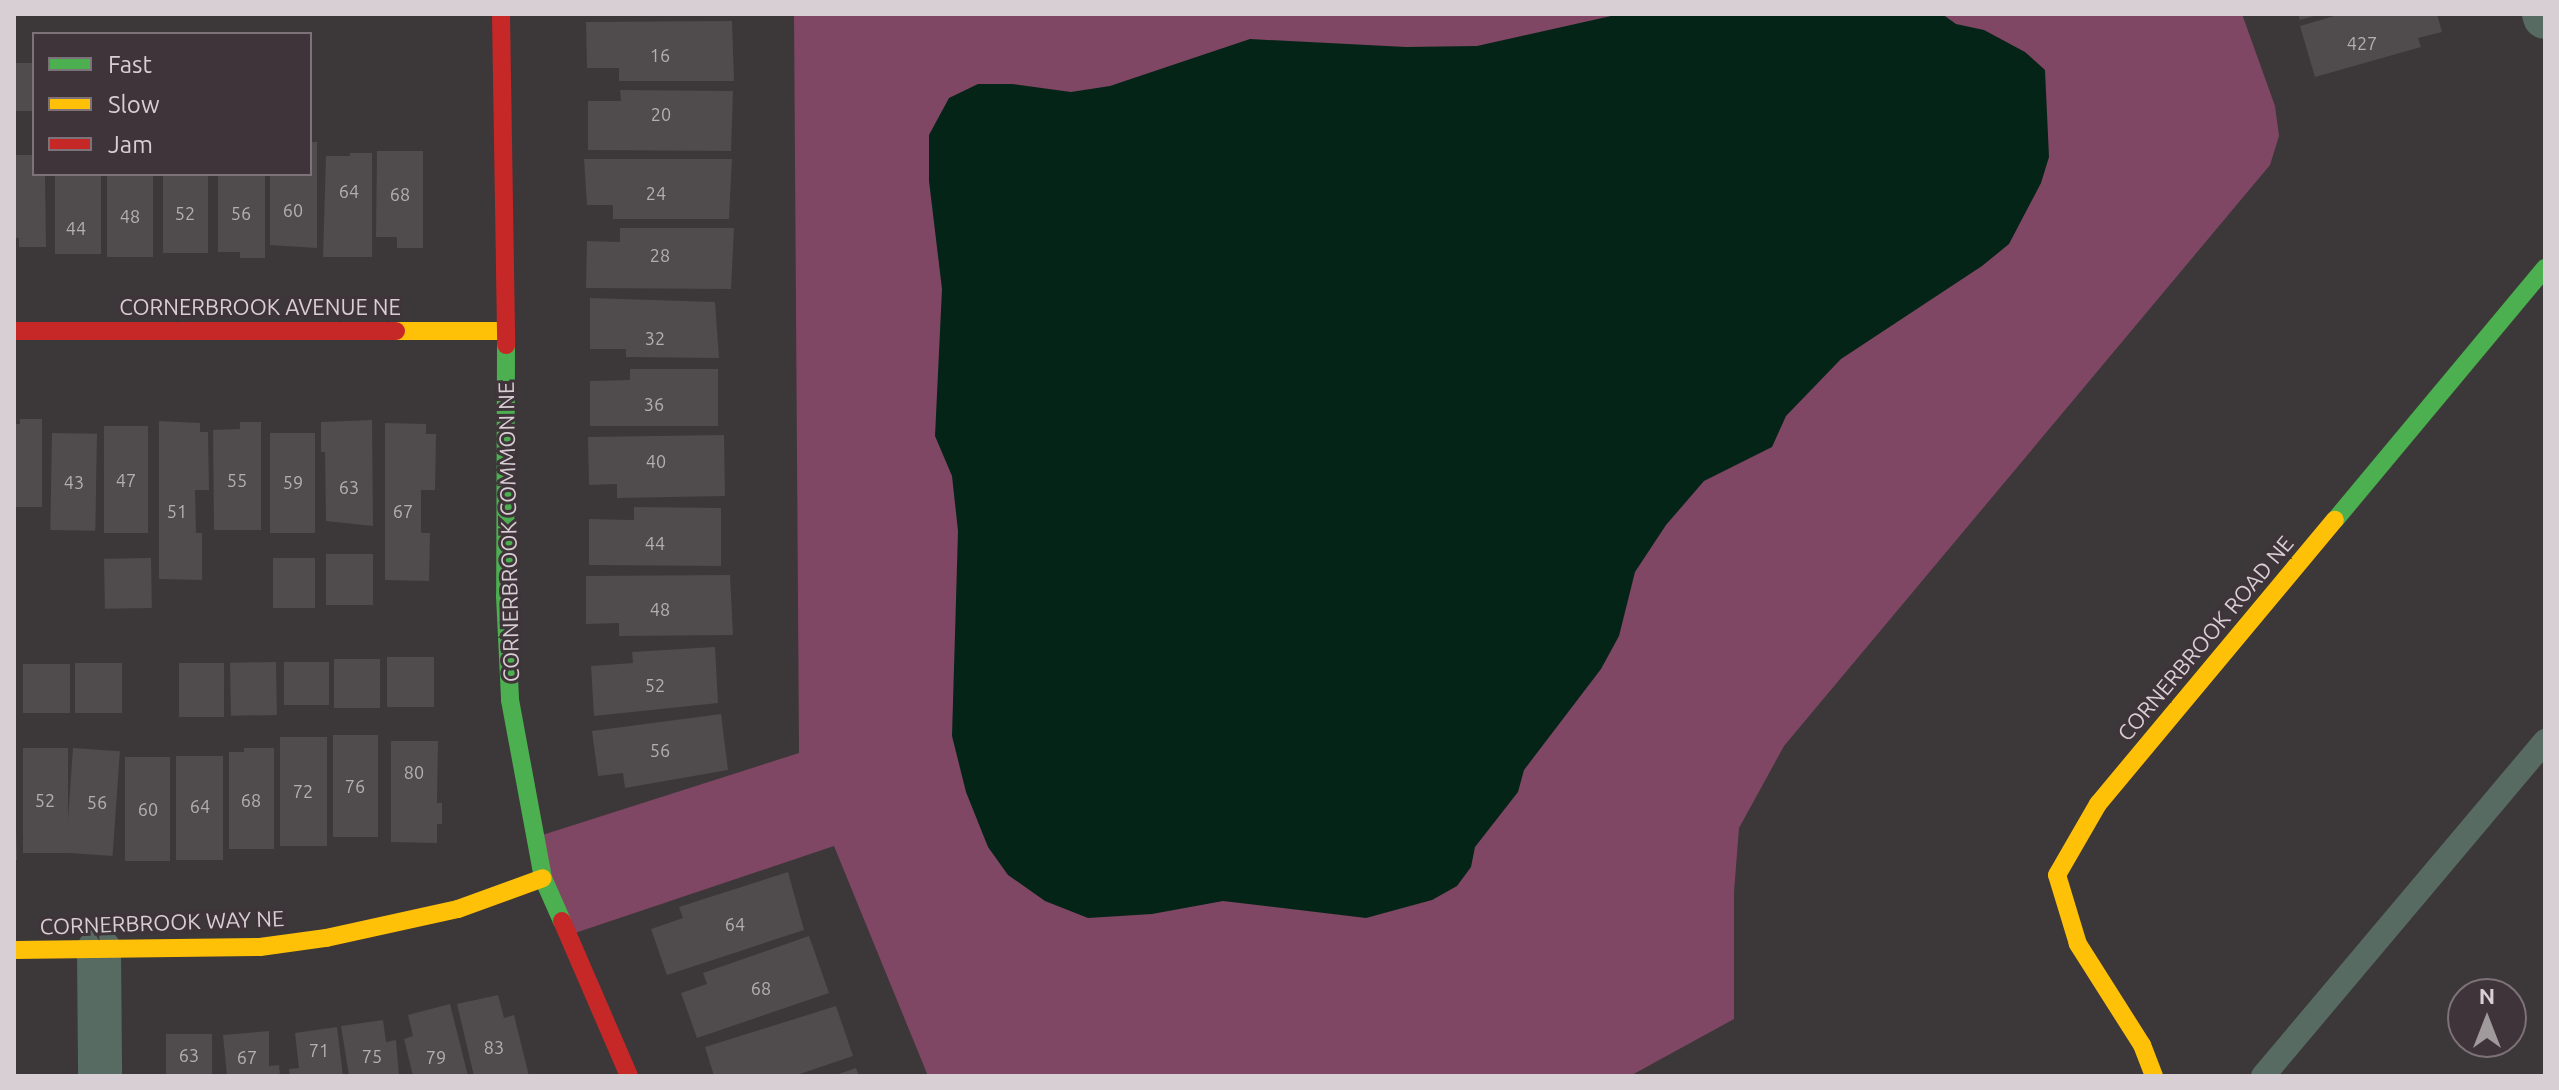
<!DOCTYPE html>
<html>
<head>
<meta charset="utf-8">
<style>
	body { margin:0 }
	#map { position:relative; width:2559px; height:1090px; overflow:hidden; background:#3c3739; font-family:Ubuntu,sans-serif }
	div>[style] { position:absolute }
	.green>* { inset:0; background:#7f4763 }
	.water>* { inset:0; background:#052418 }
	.building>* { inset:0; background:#504b4d; transform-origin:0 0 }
	.lane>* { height:24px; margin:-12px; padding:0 12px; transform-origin:12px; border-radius:12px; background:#576b63 }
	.street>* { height:44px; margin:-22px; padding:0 22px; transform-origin:22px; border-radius:22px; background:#576b63 }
	.fast>* { height:18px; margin:-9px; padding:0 9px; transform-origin:9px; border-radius:9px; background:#4caf50 }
	.slow>* { height:18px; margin:-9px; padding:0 9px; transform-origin:9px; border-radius:9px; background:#ffc107 }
	.jam>* { height:18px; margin:-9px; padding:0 9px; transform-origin:9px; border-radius:9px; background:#c62828 }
	span { translate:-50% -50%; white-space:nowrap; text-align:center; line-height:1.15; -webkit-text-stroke:6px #3f3439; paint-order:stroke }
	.number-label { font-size:18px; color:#b5aeb2 }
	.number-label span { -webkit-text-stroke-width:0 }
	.street-label { font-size:22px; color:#d7cfd3 }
	.frame { position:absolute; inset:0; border:16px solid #d7cfd3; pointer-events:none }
	.legend { position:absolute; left:32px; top:32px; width:280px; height:144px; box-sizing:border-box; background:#3f3439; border:2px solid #7c7277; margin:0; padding:10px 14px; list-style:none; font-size:24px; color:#d7cfd3 }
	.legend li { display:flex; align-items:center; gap:16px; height:40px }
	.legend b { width:40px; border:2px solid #7c7277 }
	.north { position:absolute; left:2447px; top:978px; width:80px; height:80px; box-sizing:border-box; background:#3f3439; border:2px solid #7c7277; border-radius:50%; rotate:0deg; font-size:22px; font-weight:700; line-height:32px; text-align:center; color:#d7cfd3 }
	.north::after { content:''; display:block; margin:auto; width:28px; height:36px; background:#a19a9d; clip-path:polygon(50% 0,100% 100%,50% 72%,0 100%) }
</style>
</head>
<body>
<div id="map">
	<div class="green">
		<div style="clip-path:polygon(794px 14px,2242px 14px,2275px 106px,2279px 136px,2270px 165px,1784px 746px,1739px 828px,1734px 892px,1734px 1019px,1630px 1076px,928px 1076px,834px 846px,569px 935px,533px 838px,799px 753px)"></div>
	</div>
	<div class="water">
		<div style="clip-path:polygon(1620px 14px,1942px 14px,1956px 24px,1984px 30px,2025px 52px,2045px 70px,2049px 157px,2041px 183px,2009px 244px,1982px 266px,1841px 359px,1786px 416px,1772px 447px,1704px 481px,1666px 525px,1635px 572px,1619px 636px,1601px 669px,1524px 770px,1518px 792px,1475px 847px,1471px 867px,1457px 886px,1432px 900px,1366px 918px,1223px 901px,1152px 914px,1088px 918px,1045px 901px,1008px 875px,988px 847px,966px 792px,952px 736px,958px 531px,952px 476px,935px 436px,942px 289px,929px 181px,929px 135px,949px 98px,978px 84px,1012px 84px,1071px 92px,1110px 86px,1250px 39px,1406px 47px,1477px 46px)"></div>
	</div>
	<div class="building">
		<div style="clip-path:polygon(2298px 14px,2317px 14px,2317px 15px,2300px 20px)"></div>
		<div style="clip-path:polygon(2341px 14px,2437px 14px,2442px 32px,2418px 38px,2421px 47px,2315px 77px,2300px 26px)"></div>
		<div style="clip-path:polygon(732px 21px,734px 81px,619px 81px,619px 68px,587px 68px,586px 22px)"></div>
		<div style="left:14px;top:63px;width:20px;height:48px"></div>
		<div style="clip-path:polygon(620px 90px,733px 91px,731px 151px,588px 150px,588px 101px,621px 101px)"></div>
		<div style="clip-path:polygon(310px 142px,317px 142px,317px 248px,270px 245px,270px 174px,310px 174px)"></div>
		<div style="clip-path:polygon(377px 151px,423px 151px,423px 248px,397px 248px,397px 237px,376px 237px)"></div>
		<div style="clip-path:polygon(350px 153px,372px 153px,372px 257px,323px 257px,326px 156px,350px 156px)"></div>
		<div style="clip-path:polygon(14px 155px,34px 155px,34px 174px,45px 174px,46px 247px,19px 247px,19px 238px,14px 238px)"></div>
		<div style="clip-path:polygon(584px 159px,732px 159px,729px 219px,613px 219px,613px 205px,587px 205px)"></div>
		<div style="left:55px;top:174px;width:46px;height:80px"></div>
		<div style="left:107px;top:174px;width:46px;height:83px"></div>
		<div style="left:163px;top:174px;width:45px;height:79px"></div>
		<div style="clip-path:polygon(218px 174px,265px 174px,265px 258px,240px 258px,240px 252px,218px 252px)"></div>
		<div style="clip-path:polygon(620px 228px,734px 228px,731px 289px,586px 288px,587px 241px,620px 242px)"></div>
		<div style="clip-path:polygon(590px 298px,715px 302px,719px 358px,626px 357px,626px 349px,590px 349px)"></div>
		<div style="clip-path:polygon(630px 369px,718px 369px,718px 426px,590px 426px,590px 381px,630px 380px)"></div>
		<div style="clip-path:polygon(20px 419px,42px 419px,42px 507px,14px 507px,14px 424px,20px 424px)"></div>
		<div style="clip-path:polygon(372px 420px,373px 526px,326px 521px,325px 452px,321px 452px,321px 422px)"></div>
		<div style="clip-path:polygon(159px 421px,200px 423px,200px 432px,208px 432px,209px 490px,195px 490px,196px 533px,202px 533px,202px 580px,159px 579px)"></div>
		<div style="clip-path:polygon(240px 422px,261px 422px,261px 530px,214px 530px,213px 430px,240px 429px)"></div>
		<div style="clip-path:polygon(385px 423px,426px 424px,426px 434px,436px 434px,435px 490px,421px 490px,421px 533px,430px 533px,429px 581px,385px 580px)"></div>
		<div style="left:104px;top:426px;width:44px;height:107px"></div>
		<div style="left:52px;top:433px;width:45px;height:97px;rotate:1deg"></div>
		<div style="left:315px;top:433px;width:100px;height:45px;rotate:90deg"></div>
		<div style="clip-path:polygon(724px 435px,725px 496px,617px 498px,617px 484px,589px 485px,588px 437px)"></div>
		<div style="clip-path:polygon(634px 507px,721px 508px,721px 566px,589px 565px,589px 519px,634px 520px)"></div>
		<div style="left:326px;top:554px;width:47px;height:51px"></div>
		<div style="left:151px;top:558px;width:50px;height:47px;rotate:89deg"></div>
		<div style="left:273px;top:558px;width:42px;height:50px"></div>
		<div style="clip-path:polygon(730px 575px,733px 635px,619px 636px,619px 623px,586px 624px,586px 576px)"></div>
		<div style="clip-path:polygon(715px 647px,718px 703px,594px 716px,591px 666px,633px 663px,632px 652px)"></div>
		<div style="left:387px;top:657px;width:47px;height:50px"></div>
		<div style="left:334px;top:659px;width:46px;height:49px"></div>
		<div style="left:276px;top:662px;width:53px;height:46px;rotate:89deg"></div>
		<div style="left:284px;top:662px;width:45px;height:43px"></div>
		<div style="left:122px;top:663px;width:50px;height:47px;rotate:90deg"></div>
		<div style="left:179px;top:663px;width:45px;height:54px"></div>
		<div style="left:23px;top:664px;width:47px;height:49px"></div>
		<div style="clip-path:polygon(721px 714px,728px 770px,625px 788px,623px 773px,598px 776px,592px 731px)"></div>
		<div style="left:333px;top:735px;width:45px;height:102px"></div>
		<div style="left:280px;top:737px;width:47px;height:109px"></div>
		<div style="clip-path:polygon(391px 741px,438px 741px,437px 803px,442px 803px,442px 824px,437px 824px,437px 843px,391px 842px)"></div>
		<div style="left:23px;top:748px;width:45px;height:105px"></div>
		<div style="left:73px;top:748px;width:47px;height:105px;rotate:4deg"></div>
		<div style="clip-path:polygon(244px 748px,274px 748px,274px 849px,229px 849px,229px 752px,244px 752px)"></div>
		<div style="left:176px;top:756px;width:47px;height:104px"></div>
		<div style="left:125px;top:757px;width:45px;height:104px"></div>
		<div style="clip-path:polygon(14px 764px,17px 860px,14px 860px)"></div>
		<div style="clip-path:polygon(788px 872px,804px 930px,667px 975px,651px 929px,683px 918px,679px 907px)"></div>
		<div style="clip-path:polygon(809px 936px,829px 993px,697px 1038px,681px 993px,707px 984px,703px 973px)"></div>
		<div style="clip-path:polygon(498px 995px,504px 1018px,514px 1015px,529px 1076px,474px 1076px,457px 1004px)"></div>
		<div style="clip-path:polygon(450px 1004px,468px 1076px,413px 1076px,404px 1039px,413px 1036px,408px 1015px)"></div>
		<div style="clip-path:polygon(836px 1006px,853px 1056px,794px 1076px,714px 1076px,705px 1047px)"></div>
		<div style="clip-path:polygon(383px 1020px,386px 1042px,396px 1040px,399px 1076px,349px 1076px,341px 1026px)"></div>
		<div style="clip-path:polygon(337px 1027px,343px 1076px,290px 1076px,289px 1069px,299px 1068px,295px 1033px)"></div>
		<div style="clip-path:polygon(269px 1031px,269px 1066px,279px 1065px,280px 1076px,227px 1076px,223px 1035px)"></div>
		<div style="left:166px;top:1034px;width:46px;height:42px"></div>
		<div style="clip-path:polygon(856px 1068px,859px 1076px,833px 1076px)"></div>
	</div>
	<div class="lane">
		<div style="left:2263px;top:1076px;width:438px;rotate:-49.9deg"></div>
	</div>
	<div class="street">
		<div style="left:2544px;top:14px;width:3px;rotate:72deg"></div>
		<div style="left:99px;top:950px;width:126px;rotate:89.5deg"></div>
	</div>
	<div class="fast">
		<div style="left:506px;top:345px;width:251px;rotate:90.2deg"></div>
		<div style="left:505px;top:596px;width:104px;rotate:87.2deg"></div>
		<div style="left:510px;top:700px;width:181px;rotate:79.5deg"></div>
		<div style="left:543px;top:878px;width:47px;rotate:66.2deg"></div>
		<div style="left:2335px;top:520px;width:328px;rotate:-50.2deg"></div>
	</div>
	<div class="slow">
		<div style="left:396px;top:331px;width:110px"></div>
		<div style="left:14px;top:950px;width:246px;rotate:-0.7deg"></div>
		<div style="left:260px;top:947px;width:67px;rotate:-7.8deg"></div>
		<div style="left:326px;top:938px;width:135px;rotate:-12.4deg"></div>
		<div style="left:458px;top:909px;width:90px;rotate:-20deg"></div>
		<div style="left:2154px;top:1076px;width:33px;rotate:-111deg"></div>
		<div style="left:2142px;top:1045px;width:120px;rotate:-122.4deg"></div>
		<div style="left:2078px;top:944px;width:72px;rotate:-106.9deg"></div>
		<div style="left:2057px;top:875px;width:82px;rotate:-60deg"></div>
		<div style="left:2098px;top:804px;width:370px;rotate:-50.2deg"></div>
	</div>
	<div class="jam">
		<div style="left:501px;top:14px;width:331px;rotate:89.1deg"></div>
		<div style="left:14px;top:331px;width:382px"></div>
		<div style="left:562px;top:921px;width:169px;rotate:66.6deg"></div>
	</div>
	<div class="number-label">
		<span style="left:2362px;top:43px">427</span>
		<span style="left:660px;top:55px">16</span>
		<span style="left:661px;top:114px">20</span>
		<span style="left:349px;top:191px">64</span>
		<span style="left:656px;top:193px">24</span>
		<span style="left:400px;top:194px">68</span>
		<span style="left:293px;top:210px">60</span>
		<span style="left:185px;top:213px">52</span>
		<span style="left:241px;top:213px">56</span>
		<span style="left:130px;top:216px">48</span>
		<span style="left:76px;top:228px">44</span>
		<span style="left:660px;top:255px">28</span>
		<span style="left:655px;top:338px">32</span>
		<span style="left:654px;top:404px">36</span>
		<span style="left:656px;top:461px">40</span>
		<span style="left:126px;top:480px">47</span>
		<span style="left:237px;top:480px">55</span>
		<span style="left:74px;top:482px">43</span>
		<span style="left:293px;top:482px">59</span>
		<span style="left:349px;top:487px">63</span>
		<span style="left:177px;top:511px">51</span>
		<span style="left:403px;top:511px">67</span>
		<span style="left:655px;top:543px">44</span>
		<span style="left:660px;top:609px">48</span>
		<span style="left:655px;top:685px">52</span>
		<span style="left:660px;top:750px">56</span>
		<span style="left:414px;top:772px">80</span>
		<span style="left:355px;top:786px">76</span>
		<span style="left:303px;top:791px">72</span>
		<span style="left:45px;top:800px">52</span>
		<span style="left:251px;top:800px">68</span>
		<span style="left:97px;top:802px">56</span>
		<span style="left:200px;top:806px">64</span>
		<span style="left:148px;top:809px">60</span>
		<span style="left:735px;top:924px">64</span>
		<span style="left:761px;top:988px">68</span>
		<span style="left:494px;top:1047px">83</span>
		<span style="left:319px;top:1050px">71</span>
		<span style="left:189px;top:1055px">63</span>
		<span style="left:372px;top:1056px">75</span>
		<span style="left:247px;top:1057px">67</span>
		<span style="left:436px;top:1057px">79</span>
	</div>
	<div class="street-label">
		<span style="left:260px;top:307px">CORNERBROOK AVENUE NE</span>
		<span style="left:508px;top:532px;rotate:-91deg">CORNERBROOK COMMON NE</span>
		<span style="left:2205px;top:638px;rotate:-50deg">CORNERBROOK ROAD NE</span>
		<span style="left:162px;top:922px;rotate:-2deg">CORNERBROOK WAY NE</span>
	</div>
	<div class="frame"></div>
	<ul class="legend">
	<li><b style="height:10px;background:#4caf50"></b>Fast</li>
	<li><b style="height:10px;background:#ffc107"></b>Slow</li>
	<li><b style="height:10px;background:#c62828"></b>Jam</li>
	</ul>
	<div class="north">N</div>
</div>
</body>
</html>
